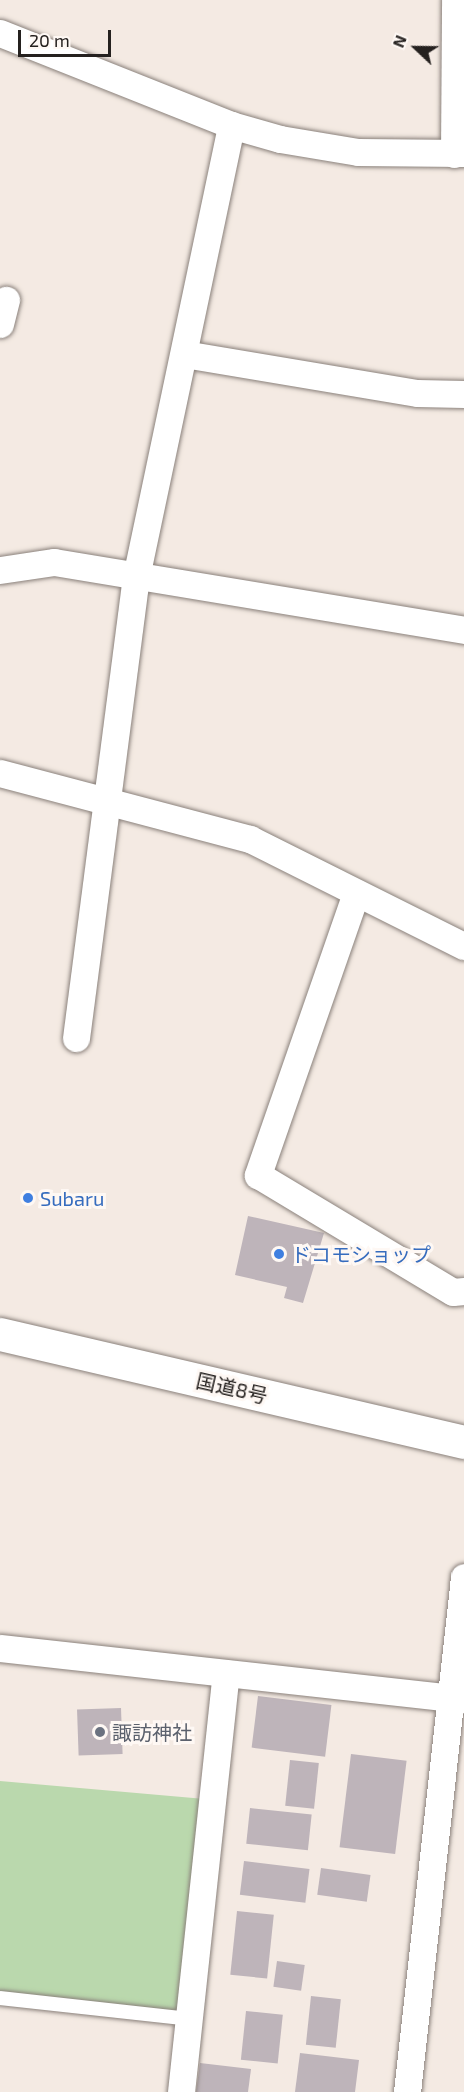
<!DOCTYPE html>
<html>
<head>
<meta charset="utf-8">
<style>
	body { margin:0 }
	#map { position:relative; width:464px; height:2092px; overflow:hidden; background:#f4eae3; font-family:"Exo 2","Noto Sans JP",sans-serif }
	div>[style] { position:absolute }
	.green>* { inset:0; background:#bad8ad; transform-origin:0 0 }
	.building>* { inset:0; background:#beb4ba; transform-origin:0 0 }
	.roads { filter:drop-shadow(0 0 2px #8a817b) drop-shadow(0 0 2px #8a817b) }
	.service>* { height:14px; margin:-7px; padding:0 7px; transform-origin:7px; border-radius:7px; background:#fff }
	.minor>* { height:27px; margin:-13.5px; padding:0 13.5px; transform-origin:13.5px; border-radius:13.5px; background:#fff }
	.trunk>* { height:33px; margin:-16.5px; padding:0 16.5px; transform-origin:16.5px; border-radius:16.5px; background:#fff }
	.dots>* { width:16px; height:16px; translate:-50% -50%; box-sizing:border-box; border:3px solid #fef8f4; border-radius:50% }
	span { translate:-50% -50%; white-space:nowrap; text-align:center; line-height:1.15; -webkit-text-stroke:6px #fef8f4; paint-order:stroke }
	.shop-label { font-size:20px; color:#366cbe }
	.left { translate:0 -50%; text-align:left }
	.street-label { font-size:20px; color:#25211f }
	.worship-label { font-size:20px; color:#5b616d }
	.north { position:absolute; left:386px; top:18px; width:60px; height:60px; -webkit-text-stroke:4px #fef8f4; paint-order:stroke; rotate:292deg; font-size:16px; font-weight:700; line-height:24px; text-align:center; color:#25211f }
	.north::after { content:''; display:block; margin:auto; width:21px; height:27px; background:#25211f; clip-path:polygon(50% 0,100% 100%,50% 72%,0 100%) }
	.scale { position:absolute; left:18px; top:30px; width:93px; height:27px; box-sizing:border-box; border:3px solid #25211f; border-top:0; padding-left:8px; font-size:18px; line-height:21px; white-space:nowrap; color:#25211f; -webkit-text-stroke:4px #fef8f4; paint-order:stroke }
</style>
</head>
<body>
<div id="map">
	<div class="green">
		<div style="left:0;top:1781px;width:214px;height:217px;rotate:5deg"></div>
	</div>
	<div class="building">
		<div style="clip-path:polygon(248px 1216px,324px 1233px,303px 1303px,284px 1298px,287px 1287px,235px 1275px)"></div>
		<div style="left:258px;top:1696px;width:74px;height:52px;rotate:7deg"></div>
		<div style="left:121px;top:1708px;width:46px;height:44px;rotate:88deg"></div>
		<div style="left:351px;top:1754px;width:56px;height:94px;rotate:7deg"></div>
		<div style="left:290px;top:1760px;width:29px;height:46px;rotate:6deg"></div>
		<div style="left:250px;top:1808px;width:62px;height:36px;rotate:6deg"></div>
		<div style="left:244px;top:1861px;width:66px;height:34px;rotate:7deg"></div>
		<div style="left:321px;top:1868px;width:50px;height:27px;rotate:8deg"></div>
		<div style="left:237px;top:1911px;width:37px;height:64px;rotate:6deg"></div>
		<div style="left:277px;top:1961px;width:28px;height:26px;rotate:8deg"></div>
		<div style="left:311px;top:1996px;width:30px;height:49px;rotate:6deg"></div>
		<div style="left:246px;top:2011px;width:37px;height:49px;rotate:6deg"></div>
		<div style="clip-path:polygon(300px 2053px,359px 2060px,355px 2092px,295px 2092px)"></div>
		<div style="clip-path:polygon(200px 2063px,251px 2069px,248px 2092px,196px 2092px)"></div>
	</div>
	<div class="roads">
		<div class="service">
			<div style="left:0;top:1998px;width:190px;rotate:6.3deg"></div>
		</div>
		<div class="minor">
			<div style="left:0;top:33px;width:249px;rotate:21.7deg"></div>
			<div style="left:231px;top:125px;width:51px;rotate:15.9deg"></div>
			<div style="left:280px;top:139px;width:79px;rotate:9.5deg"></div>
			<div style="left:358px;top:152px;width:106px;rotate:0.5deg"></div>
			<div style="left:454px;top:154px;width:154px;rotate:-89.6deg"></div>
			<div style="left:0;top:324px;width:25px;rotate:-76deg"></div>
			<div style="left:184px;top:354px;width:236px;rotate:9.5deg"></div>
			<div style="left:417px;top:393px;width:47px;rotate:1.2deg"></div>
			<div style="left:0;top:570px;width:55px;rotate:-8.4deg"></div>
			<div style="left:54px;top:562px;width:416px;rotate:9.4deg"></div>
			<div style="left:0;top:773px;width:259px;rotate:14.8deg"></div>
			<div style="left:250px;top:839px;width:239px;rotate:26.6deg"></div>
			<div style="left:356px;top:893px;width:299px;rotate:109.2deg"></div>
			<div style="left:258px;top:1175px;width:227px;rotate:31deg"></div>
			<div style="left:453px;top:1292px;width:11px;rotate:-5deg"></div>
			<div style="left:76px;top:1038px;width:465px;rotate:-82.6deg"></div>
			<div style="left:136px;top:577px;width:462px;rotate:-78.1deg"></div>
			<div style="left:0;top:1648px;width:467px;rotate:6.3deg"></div>
			<div style="left:181px;top:2092px;width:421px;rotate:-83.9deg"></div>
			<div style="left:407px;top:2092px;width:518px;rotate:-83.68deg"></div>
		</div>
		<div class="trunk">
			<div style="left:0;top:1334px;width:476px;rotate:13.1deg"></div>
		</div>
	</div>
	<div class="dots">
		<div style="left:28px;top:1198px;background:#3f7fe0"></div>
		<div style="left:279px;top:1254px;background:#3f7fe0"></div>
		<div style="left:100px;top:1732px;background:#6b7280"></div>
	</div>
	<div class="shop-label">
		<span class="left" style="left:40px;top:1198px">Subaru</span>
		<span class="left" style="left:291px;top:1254px">ドコモショップ</span>
	</div>
	<div class="street-label">
		<span style="left:232px;top:1388px;rotate:13deg">国道8号</span>
	</div>
	<div class="worship-label">
		<span class="left" style="left:112px;top:1732px">諏訪神社</span>
	</div>
	<div class="north">N</div>
	<div class="scale">20 m</div>
</div>
</body>
</html>
